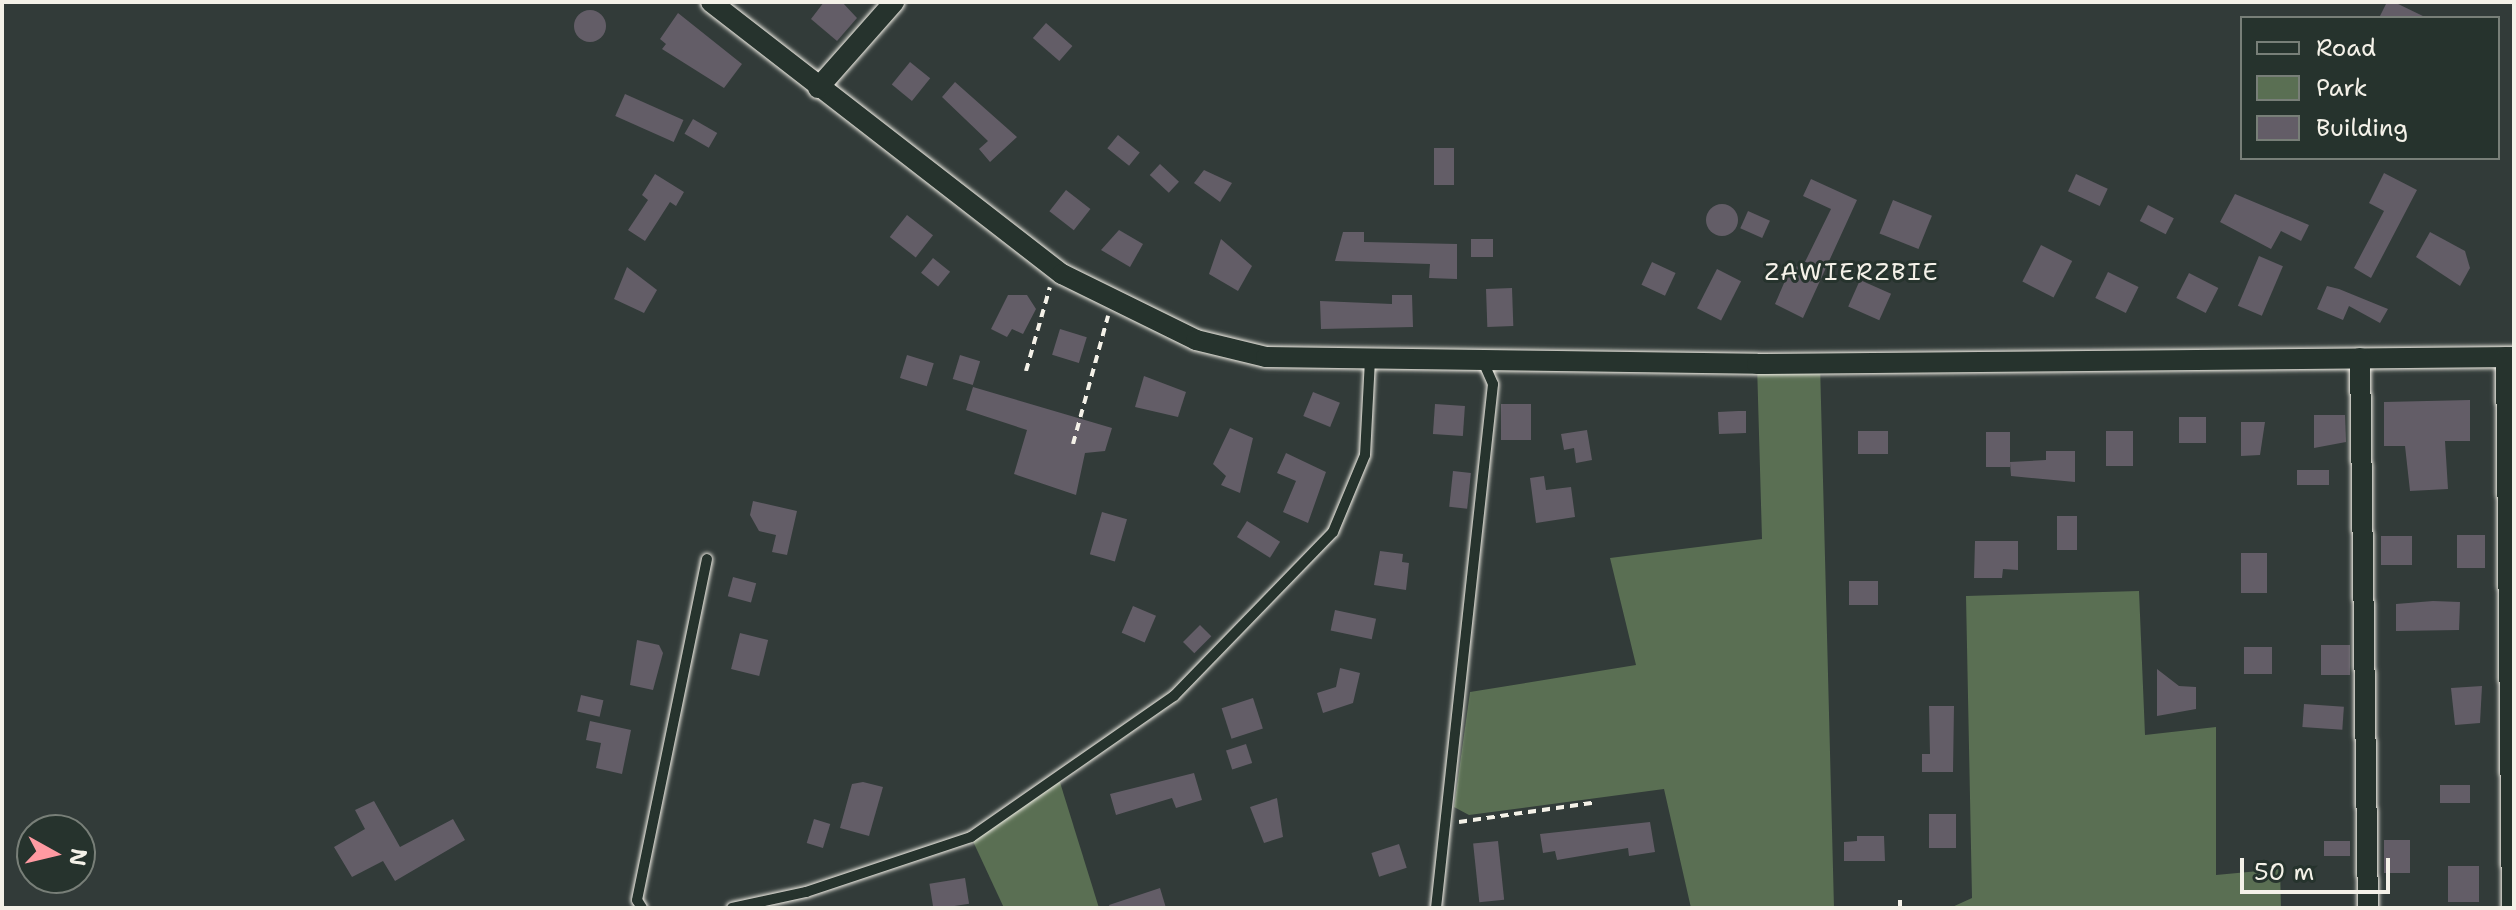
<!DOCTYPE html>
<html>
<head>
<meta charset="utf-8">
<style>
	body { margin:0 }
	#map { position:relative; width:2516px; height:910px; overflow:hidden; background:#323b39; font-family:"Shantell Sans",sans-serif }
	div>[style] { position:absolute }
	.green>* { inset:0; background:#5a6f53 }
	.building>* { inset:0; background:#635d67; transform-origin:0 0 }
	.round { border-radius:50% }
	.path>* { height:4px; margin-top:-2px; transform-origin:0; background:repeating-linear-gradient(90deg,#f4f1e8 0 8px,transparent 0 14px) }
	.roads { filter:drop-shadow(0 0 2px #f4f1e8) drop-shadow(0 0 2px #f4f1e8) }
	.service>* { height:10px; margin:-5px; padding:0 5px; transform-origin:5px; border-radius:5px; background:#26332d }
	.minor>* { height:20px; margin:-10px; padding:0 10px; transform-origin:10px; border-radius:10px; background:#26332d }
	span { translate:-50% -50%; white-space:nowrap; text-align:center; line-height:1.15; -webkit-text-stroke:6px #26332d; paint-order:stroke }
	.neighbourhood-label { font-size:24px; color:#f4f1e8; letter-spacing:2px }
	.frame { position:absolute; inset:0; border:4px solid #f4f1e8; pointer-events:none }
	.legend { position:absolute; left:2240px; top:16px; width:260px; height:144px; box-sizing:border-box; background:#26332d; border:2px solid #787f78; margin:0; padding:10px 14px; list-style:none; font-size:24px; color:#f4f1e8 }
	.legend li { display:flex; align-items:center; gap:16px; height:40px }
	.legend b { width:40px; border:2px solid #787f78 }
	.north { position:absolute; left:16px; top:814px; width:80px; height:80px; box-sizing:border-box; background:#26332d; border:2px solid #787f78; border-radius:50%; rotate:98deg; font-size:22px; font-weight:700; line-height:32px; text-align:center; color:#f4f1e8 }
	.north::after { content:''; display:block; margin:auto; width:28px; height:36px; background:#ff9aa2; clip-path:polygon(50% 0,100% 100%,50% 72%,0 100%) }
	.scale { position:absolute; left:2240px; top:858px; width:150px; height:36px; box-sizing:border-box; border:4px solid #f4f1e8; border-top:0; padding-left:10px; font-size:24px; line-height:28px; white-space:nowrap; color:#f4f1e8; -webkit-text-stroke:6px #26332d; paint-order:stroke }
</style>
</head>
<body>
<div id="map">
	<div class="green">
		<div style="clip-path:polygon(1820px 363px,1834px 908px,1691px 908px,1664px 789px,1469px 815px,1454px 807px,1470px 692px,1636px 665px,1610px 558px,1762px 539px,1757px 364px)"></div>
		<div style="clip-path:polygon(2139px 591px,2145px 735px,2216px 727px,2216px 875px,2280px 869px,2281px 908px,1950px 908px,1972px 898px,1966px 596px)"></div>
		<div style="clip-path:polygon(1058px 776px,1099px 908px,1004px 908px,971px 837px)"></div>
	</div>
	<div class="building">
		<div style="clip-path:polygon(824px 2px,842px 2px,857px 18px,837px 41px,811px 19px)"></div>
		<div style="clip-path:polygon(2387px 2px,2394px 2px,2427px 18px,2379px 18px)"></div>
		<div class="round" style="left:574px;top:10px;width:32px;height:32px"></div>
		<div style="clip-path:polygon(678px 13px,742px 64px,724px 88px,662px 49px,666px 44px,660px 39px)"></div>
		<div style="left:1046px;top:23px;width:35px;height:20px;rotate:41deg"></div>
		<div style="left:910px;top:62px;width:26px;height:29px;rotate:39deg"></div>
		<div style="clip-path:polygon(955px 82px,1017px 137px,990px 162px,979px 149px,988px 141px,942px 97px)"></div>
		<div style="left:625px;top:94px;width:64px;height:24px;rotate:24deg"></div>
		<div style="left:693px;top:119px;width:28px;height:17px;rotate:30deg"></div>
		<div style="left:1118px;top:135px;width:28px;height:17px;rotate:39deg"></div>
		<div style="left:1434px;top:148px;width:20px;height:37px"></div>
		<div style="left:1160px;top:164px;width:26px;height:15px;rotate:43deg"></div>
		<div style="clip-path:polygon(1204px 170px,1232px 183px,1220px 202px,1194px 183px)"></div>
		<div style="clip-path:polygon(2384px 173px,2417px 190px,2371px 278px,2354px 268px,2384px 211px,2369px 203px)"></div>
		<div style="clip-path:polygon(655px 174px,684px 192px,676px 206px,670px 202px,645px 241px,628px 230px,648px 200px,642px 195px)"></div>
		<div style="left:2076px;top:174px;width:35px;height:19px;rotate:25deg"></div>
		<div style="clip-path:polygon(1811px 179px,1857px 200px,1803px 318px,1775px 304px,1791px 267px,1803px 266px,1831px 209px,1803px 196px)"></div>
		<div style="left:1066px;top:190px;width:31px;height:27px;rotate:38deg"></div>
		<div style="clip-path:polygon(2235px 194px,2309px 225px,2301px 241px,2281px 231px,2271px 249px,2220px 222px)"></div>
		<div style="left:1893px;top:200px;width:42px;height:36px;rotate:22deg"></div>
		<div class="round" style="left:1706px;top:204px;width:32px;height:32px"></div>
		<div style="left:2148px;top:205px;width:29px;height:18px;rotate:27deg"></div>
		<div style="left:1748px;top:211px;width:24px;height:19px;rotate:24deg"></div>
		<div style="left:907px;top:215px;width:33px;height:28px;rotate:38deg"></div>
		<div style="clip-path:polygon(1119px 230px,1143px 244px,1130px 267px,1101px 250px)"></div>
		<div style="clip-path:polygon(1343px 232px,1364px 232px,1364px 242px,1457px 244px,1457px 279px,1429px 278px,1430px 264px,1335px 261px)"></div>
		<div style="clip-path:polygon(2430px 232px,2465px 251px,2470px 268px,2460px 286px,2416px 257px)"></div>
		<div style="clip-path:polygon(1221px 239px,1252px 266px,1238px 291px,1209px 274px)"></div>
		<div style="left:1493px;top:239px;width:18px;height:22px;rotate:90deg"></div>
		<div style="left:2041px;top:245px;width:35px;height:41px;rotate:27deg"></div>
		<div style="left:2259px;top:256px;width:26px;height:54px;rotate:23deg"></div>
		<div style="left:933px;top:258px;width:22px;height:19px;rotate:39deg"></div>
		<div style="left:1652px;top:262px;width:26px;height:25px;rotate:25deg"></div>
		<div style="clip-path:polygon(627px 267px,657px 290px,644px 313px,614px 299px)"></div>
		<div style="left:1717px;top:269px;width:27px;height:44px;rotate:27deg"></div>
		<div style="left:2108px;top:272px;width:34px;height:29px;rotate:26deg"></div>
		<div style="left:2189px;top:273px;width:33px;height:28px;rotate:27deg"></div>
		<div style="left:1860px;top:280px;width:34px;height:29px;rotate:24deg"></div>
		<div style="clip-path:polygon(2327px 286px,2339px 289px,2388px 309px,2380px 323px,2349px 306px,2343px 320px,2317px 309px)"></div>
		<div style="left:1512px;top:288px;width:38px;height:26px;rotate:88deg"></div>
		<div style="clip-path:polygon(1008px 295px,1027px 295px,1036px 309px,1023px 334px,1012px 329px,1007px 337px,991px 329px)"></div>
		<div style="clip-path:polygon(1392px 295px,1412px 295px,1413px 327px,1321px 329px,1320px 301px,1392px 304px)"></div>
		<div style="left:1060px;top:329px;width:28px;height:27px;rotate:17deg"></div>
		<div style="left:907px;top:355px;width:28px;height:24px;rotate:17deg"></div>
		<div style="left:960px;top:355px;width:21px;height:25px;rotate:17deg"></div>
		<div style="clip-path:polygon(1144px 376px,1186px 392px,1178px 417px,1135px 407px)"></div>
		<div style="clip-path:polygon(973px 387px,1112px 428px,1105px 451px,1085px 453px,1076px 495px,1014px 474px,1027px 430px,966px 410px)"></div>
		<div style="left:1313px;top:392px;width:29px;height:26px;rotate:22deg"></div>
		<div style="clip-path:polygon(2470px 400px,2470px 441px,2445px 441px,2448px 489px,2410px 491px,2405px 446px,2384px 446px,2384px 402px)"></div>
		<div style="left:1435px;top:404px;width:30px;height:30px;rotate:4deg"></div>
		<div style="left:1501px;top:404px;width:30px;height:36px"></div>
		<div style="clip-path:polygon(1738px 411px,1746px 411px,1746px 433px,1719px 434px,1718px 412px)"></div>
		<div style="clip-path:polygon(2314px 415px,2345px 415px,2346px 442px,2314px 448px)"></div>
		<div style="left:2206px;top:417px;width:26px;height:27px;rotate:90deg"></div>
		<div style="clip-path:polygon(2241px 422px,2265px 422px,2260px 455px,2241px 456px)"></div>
		<div style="clip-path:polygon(1230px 428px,1253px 438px,1240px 493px,1221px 485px,1226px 476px,1213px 464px)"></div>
		<div style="clip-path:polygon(1587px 430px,1592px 460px,1576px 463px,1574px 448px,1564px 450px,1561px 434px)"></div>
		<div style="left:1888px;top:431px;width:23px;height:30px;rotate:90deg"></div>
		<div style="left:2106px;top:431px;width:27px;height:35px"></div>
		<div style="left:1986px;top:432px;width:24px;height:35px"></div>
		<div style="clip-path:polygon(2046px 451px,2075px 451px,2075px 482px,2011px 476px,2010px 462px,2046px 460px)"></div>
		<div style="clip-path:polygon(1286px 453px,1326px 472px,1308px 523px,1283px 512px,1296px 481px,1277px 473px)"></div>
		<div style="left:2297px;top:470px;width:32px;height:15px"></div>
		<div style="left:1453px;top:471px;width:18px;height:36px;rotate:6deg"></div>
		<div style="clip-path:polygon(1544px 476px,1546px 490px,1571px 487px,1575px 517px,1536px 523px,1530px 478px)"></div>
		<div style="clip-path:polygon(753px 501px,797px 511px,787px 555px,772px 552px,776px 535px,759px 531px,750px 515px)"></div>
		<div style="left:1102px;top:512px;width:26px;height:44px;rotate:16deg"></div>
		<div style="left:2057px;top:516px;width:20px;height:34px"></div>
		<div style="left:1247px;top:521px;width:39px;height:19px;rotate:32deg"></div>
		<div style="left:2457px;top:535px;width:28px;height:33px"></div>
		<div style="left:2412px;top:536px;width:29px;height:31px;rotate:90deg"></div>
		<div style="clip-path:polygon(1975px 541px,2018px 541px,2018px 570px,2003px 569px,2002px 578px,1974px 578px)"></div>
		<div style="clip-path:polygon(1380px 551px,1403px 554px,1402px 562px,1409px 563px,1406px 590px,1374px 585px)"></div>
		<div style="left:2241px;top:553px;width:26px;height:40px"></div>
		<div style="left:733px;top:577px;width:24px;height:20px;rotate:15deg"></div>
		<div style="left:1878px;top:581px;width:24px;height:29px;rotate:90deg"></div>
		<div style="clip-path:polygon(2433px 601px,2460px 602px,2459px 630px,2396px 631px,2396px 604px)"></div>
		<div style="left:1133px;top:606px;width:25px;height:29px;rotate:23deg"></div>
		<div style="left:1335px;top:610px;width:42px;height:21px;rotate:12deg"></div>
		<div style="left:1200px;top:625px;width:16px;height:24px;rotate:45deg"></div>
		<div style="left:740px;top:633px;width:29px;height:37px;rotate:14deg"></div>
		<div style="clip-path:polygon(637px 640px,659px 645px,663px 653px,653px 690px,630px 685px)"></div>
		<div style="left:2321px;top:645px;width:29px;height:30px"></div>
		<div style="left:2272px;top:647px;width:27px;height:28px;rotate:90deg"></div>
		<div style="clip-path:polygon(1340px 668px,1360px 673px,1353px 703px,1323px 713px,1317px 693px,1336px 687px)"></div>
		<div style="clip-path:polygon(2157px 669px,2179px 686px,2196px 687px,2196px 709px,2157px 716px)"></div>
		<div style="clip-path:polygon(2482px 686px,2480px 723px,2455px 725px,2451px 688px)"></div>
		<div style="left:581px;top:695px;width:23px;height:17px;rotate:13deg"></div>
		<div style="left:1253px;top:698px;width:32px;height:33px;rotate:72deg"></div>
		<div style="left:2304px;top:704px;width:40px;height:23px;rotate:4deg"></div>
		<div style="clip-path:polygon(1929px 706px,1954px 706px,1953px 772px,1922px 772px,1922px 754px,1930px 754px)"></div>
		<div style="clip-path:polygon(590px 721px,631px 730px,622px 774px,596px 768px,601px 743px,586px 740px)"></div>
		<div style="left:1246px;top:744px;width:20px;height:21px;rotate:72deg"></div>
		<div style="clip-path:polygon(1194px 773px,1202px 800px,1176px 808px,1172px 798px,1116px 815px,1110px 794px)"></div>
		<div style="clip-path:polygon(863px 782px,883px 787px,869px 836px,840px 828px,852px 784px)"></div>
		<div style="left:2440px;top:785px;width:30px;height:18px"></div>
		<div style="clip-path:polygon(1277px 798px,1283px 837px,1264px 843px,1250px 807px)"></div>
		<div style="clip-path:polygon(374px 801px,400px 847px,453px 819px,465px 840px,395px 881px,383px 861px,352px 877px,334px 847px,365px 829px,355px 810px)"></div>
		<div style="left:1929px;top:814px;width:27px;height:34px"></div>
		<div style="left:814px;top:819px;width:17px;height:25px;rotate:17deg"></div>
		<div style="clip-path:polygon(1650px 822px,1655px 852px,1629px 856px,1628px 848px,1557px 860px,1555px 851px,1543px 853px,1540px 834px)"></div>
		<div style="clip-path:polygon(1857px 836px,1884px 836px,1885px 861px,1844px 861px,1844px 842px,1857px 841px)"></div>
		<div style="left:2384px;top:840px;width:26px;height:33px"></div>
		<div style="left:1498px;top:841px;width:59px;height:25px;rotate:84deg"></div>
		<div style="left:2350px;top:841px;width:15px;height:26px;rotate:90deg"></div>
		<div style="left:1399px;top:844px;width:25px;height:29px;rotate:72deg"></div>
		<div style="left:2448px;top:866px;width:31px;height:36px"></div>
		<div style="left:965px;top:878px;width:26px;height:36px;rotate:81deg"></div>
		<div style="clip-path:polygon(1160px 888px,1166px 908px,1110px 908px,1109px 905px)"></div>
	</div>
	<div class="path">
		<div style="left:1026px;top:371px;width:87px;rotate:-74.1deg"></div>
		<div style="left:1073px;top:444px;width:133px;rotate:-74.7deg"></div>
		<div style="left:1459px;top:822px;width:139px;rotate:-8.2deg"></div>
		<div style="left:1900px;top:908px;width:13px;rotate:-90deg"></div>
	</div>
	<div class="roads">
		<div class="service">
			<div style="left:642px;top:908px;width:9px;rotate:-122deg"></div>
			<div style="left:637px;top:900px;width:348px;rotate:-78.4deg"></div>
			<div style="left:732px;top:908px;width:76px;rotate:-12.2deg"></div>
			<div style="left:806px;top:892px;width:174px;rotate:-18.4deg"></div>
			<div style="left:971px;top:837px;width:247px;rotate:-34.8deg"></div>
			<div style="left:1174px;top:696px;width:228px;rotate:-45.9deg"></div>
			<div style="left:1333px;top:532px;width:83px;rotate:-67.4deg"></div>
			<div style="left:1365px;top:455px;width:94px;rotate:-87deg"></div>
			<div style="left:1436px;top:908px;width:527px;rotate:-83.79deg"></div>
			<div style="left:1493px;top:384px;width:24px;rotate:-114deg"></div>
		</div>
		<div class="minor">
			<div style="left:711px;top:2px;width:444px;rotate:37.8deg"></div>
			<div style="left:1062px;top:274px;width:149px;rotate:26.2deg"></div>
			<div style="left:1196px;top:340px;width:72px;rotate:13.7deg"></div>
			<div style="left:1266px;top:357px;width:491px;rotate:0.8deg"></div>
			<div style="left:1757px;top:364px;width:757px;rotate:-0.53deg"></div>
			<div style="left:818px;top:88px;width:115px;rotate:-48.5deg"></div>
			<div style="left:2506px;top:357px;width:551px;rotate:89.38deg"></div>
			<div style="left:2360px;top:358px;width:550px;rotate:89.17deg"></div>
		</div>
	</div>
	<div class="neighbourhood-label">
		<span style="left:1852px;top:273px">ZAWIERZBIE</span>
	</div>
	<div class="frame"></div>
	<ul class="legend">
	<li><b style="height:10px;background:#26332d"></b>Road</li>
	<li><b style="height:22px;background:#5a6f53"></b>Park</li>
	<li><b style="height:22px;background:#635d67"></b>Building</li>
	</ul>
	<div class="north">N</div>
	<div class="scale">50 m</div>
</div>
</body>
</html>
